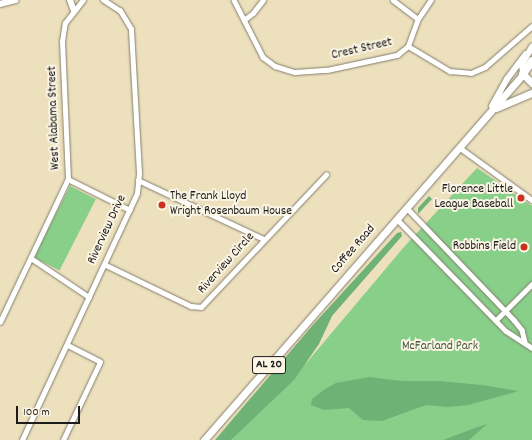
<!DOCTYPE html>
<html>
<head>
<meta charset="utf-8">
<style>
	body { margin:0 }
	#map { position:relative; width:532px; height:440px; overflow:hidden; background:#ece0bd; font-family:Dekko,sans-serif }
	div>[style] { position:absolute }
	.green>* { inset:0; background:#88cf8a; transform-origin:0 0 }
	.forest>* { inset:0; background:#6eb276 }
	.roads { filter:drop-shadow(0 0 1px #847e6c) drop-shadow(0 0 1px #847e6c) }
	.street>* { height:4.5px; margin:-2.25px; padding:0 2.25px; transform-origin:2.25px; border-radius:2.25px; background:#fff }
	.secondary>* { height:6px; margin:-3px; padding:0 3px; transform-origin:3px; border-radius:3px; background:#fff }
	.primary>* { height:7px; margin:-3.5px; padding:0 3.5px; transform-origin:3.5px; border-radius:3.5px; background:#fff }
	.highway>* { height:8px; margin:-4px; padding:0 4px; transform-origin:4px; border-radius:4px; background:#fff }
	.dots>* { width:11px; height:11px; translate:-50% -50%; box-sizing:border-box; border:2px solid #fcf5e5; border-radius:50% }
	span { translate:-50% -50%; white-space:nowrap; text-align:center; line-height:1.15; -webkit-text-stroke:4px #fcf5e5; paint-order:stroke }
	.shield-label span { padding:1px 3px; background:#fcf5e5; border:1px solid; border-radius:3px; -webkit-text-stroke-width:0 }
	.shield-label { font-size:12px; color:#1c1c1c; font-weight:700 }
	.street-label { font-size:13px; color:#1c1c1c }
	.poi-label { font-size:13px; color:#1c1c1c }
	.right { translate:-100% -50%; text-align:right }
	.left { translate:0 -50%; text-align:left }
	.park-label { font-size:13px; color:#425b42 }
	.scale { position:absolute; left:16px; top:406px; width:64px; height:18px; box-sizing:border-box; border:2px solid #1c1c1c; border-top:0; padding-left:5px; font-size:12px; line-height:14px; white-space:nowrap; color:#1c1c1c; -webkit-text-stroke:3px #fcf5e5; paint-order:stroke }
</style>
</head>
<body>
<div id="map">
	<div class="green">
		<div style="clip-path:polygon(477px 168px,532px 206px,532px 440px,231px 440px,308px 361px,404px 247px)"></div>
		<div style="left:70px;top:186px;width:29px;height:80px;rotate:27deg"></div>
	</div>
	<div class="forest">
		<div style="clip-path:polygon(429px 196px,432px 199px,418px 214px,418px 208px)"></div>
		<div style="clip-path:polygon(401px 232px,402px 236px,332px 316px,319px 344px,294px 380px,231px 440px,215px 440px,312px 326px,397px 233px)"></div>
		<div style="clip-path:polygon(369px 377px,402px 381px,439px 381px,482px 385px,519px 391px,468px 405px,448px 407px,426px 405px,382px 421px,363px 420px,349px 408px,324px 410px,311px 405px,312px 399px,325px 389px,336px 383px)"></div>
		<div style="clip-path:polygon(487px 424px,469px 440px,443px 440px,475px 428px)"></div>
	</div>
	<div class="roads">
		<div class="street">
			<div style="left:234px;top:0;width:64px;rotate:63deg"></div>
			<div style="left:263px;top:57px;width:15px;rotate:37deg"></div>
			<div style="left:275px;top:66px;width:21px;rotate:17deg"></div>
			<div style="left:295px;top:72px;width:32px;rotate:-4deg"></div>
			<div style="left:327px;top:70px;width:72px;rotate:-12.1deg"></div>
			<div style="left:397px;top:55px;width:14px;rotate:-39deg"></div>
			<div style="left:408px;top:46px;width:29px;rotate:-70deg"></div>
			<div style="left:418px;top:19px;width:23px;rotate:-56deg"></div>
			<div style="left:393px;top:0;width:31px;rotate:37deg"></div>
			<div style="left:244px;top:20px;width:11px;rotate:-38deg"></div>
			<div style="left:253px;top:13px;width:16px;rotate:-52deg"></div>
			<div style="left:408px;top:46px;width:49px;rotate:30.8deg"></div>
			<div style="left:450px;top:71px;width:21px;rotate:5deg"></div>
			<div style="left:471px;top:73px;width:15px;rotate:-23deg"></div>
			<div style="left:485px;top:67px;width:62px;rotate:-41.1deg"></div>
			<div style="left:459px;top:147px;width:90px;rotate:36deg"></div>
			<div style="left:68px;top:179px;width:69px;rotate:26.6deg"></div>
			<div style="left:138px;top:180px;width:139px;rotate:25.1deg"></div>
			<div style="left:407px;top:208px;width:155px;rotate:46.3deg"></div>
			<div style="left:514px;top:320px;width:13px;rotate:51deg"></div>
			<div style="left:522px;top:330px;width:12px;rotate:76deg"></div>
			<div style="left:397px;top:219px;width:156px;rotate:45.8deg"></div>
			<div style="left:506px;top:331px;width:31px;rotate:33deg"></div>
			<div style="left:31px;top:258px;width:70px;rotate:33.9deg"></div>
			<div style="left:104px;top:264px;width:97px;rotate:25.8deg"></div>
			<div style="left:191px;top:306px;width:10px;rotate:6deg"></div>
			<div style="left:201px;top:307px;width:182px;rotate:-46.6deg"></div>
			<div style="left:496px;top:320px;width:51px;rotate:-45deg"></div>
			<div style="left:0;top:322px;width:158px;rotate:-64.6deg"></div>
			<div style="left:68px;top:179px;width:138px;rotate:-92.5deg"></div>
			<div style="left:62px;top:41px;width:18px;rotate:-81deg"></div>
			<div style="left:65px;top:23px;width:29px;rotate:-52deg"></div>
			<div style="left:22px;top:440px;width:272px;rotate:-65deg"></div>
			<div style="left:137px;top:193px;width:20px;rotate:-84deg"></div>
			<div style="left:139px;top:173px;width:144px;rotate:-93.2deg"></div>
			<div style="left:131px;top:29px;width:21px;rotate:-121deg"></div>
			<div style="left:120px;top:11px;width:20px;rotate:-147deg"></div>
			<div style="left:63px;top:440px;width:86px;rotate:-64.6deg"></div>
			<div style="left:100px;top:362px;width:37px;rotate:-153deg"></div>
		</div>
		<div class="secondary">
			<div style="left:70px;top:0;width:12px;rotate:70deg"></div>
			<div style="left:0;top:4px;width:16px;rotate:-14deg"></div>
			<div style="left:523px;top:74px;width:10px;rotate:-96deg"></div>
			<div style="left:522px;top:64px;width:20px;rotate:-60deg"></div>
			<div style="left:492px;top:106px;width:31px;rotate:-61deg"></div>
			<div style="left:507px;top:79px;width:31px;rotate:-53deg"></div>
		</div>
		<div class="primary">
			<div style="left:496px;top:108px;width:39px;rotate:-23deg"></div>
			<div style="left:204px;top:440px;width:486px;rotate:-48.9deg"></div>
			<div style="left:523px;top:74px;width:13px;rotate:45deg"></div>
		</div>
		<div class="highway">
			<div style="left:523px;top:74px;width:16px;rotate:-55deg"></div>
		</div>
	</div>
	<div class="dots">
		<div style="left:521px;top:198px;background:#c8321e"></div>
		<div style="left:162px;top:205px;background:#c8321e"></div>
		<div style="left:524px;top:247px;background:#c8321e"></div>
	</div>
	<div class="shield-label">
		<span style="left:269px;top:365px">AL 20</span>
	</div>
	<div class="street-label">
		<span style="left:362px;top:50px;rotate:-13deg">Crest Street</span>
		<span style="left:55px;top:118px;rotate:-92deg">West Alabama Street</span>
		<span style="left:108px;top:230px;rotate:-65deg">Riverview Drive</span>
		<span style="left:354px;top:250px;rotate:-49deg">Coffee Road</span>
		<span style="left:227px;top:264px;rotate:-48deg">Riverview Circle</span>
	</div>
	<div class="poi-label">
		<span class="right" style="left:513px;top:198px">Florence Little<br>League Baseball</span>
		<span class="left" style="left:170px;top:205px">The Frank Lloyd<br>Wright Rosenbaum House</span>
		<span class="right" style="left:516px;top:247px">Robbins Field</span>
	</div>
	<div class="park-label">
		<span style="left:440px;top:347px">McFarland Park</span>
	</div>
	<div class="scale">100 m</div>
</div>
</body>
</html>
